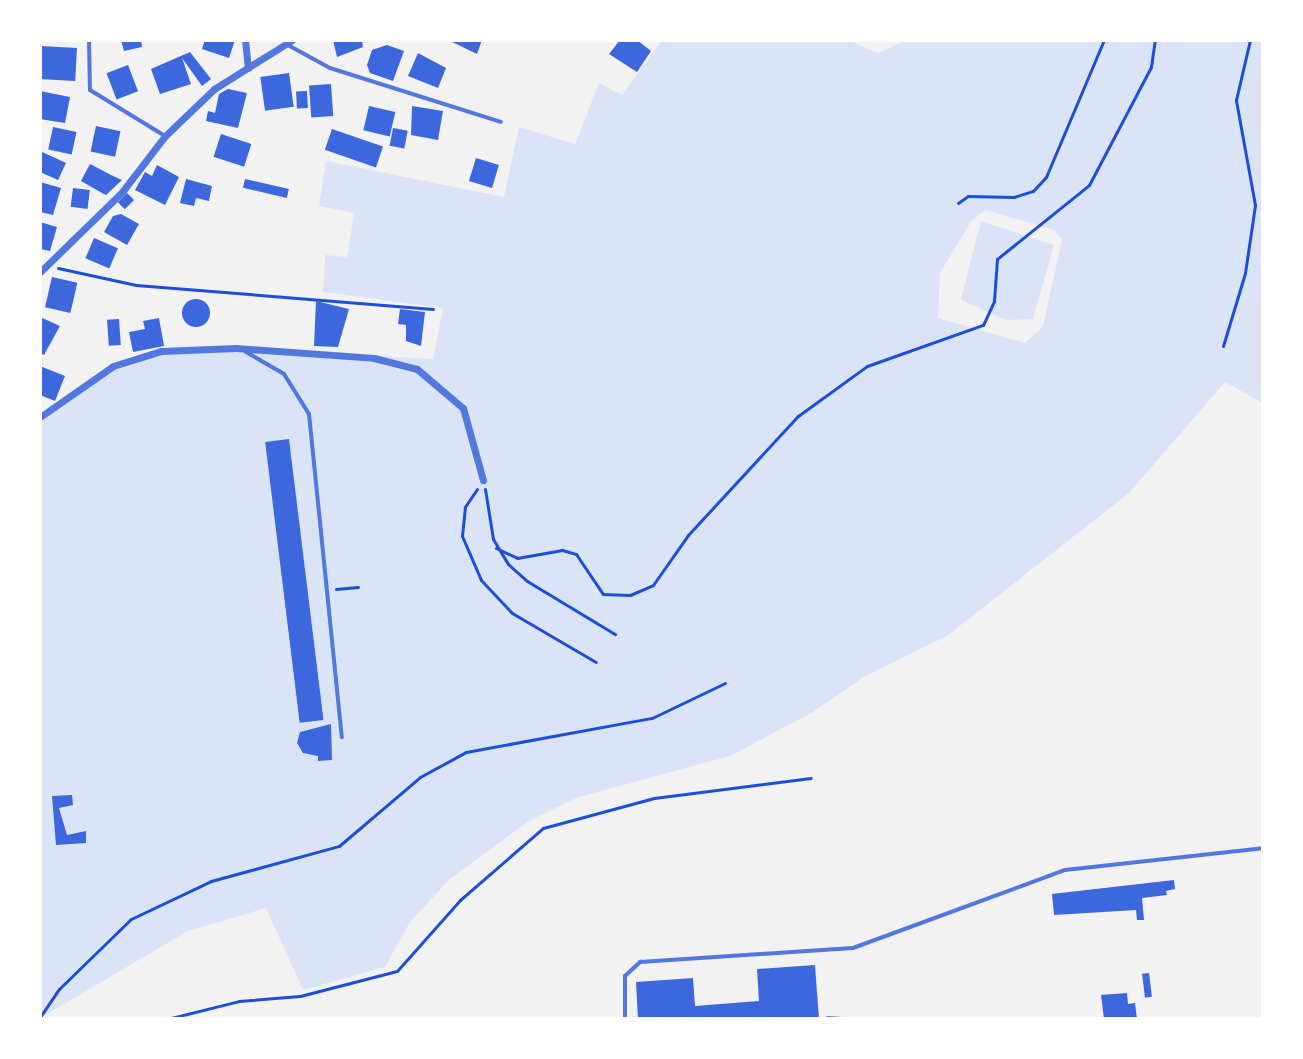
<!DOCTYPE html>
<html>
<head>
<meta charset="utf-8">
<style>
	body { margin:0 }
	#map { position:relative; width:1303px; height:1059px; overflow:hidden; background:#f2f2f2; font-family:Lora,serif }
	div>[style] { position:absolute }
	.green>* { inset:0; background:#dbe4f7 }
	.building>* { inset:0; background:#3d67dc; transform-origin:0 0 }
	.round { border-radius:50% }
	.path>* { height:3px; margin:-1.5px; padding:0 1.5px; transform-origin:1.5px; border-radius:1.5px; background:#1d4ed8 }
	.service>* { height:4px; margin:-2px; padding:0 2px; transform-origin:2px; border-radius:2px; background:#5277de }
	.minor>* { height:7px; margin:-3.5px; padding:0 3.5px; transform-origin:3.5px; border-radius:3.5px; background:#5277de }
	span { translate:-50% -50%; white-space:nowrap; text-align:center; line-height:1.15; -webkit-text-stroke:6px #fff; paint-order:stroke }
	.frame { position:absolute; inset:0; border:42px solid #fff; pointer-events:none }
</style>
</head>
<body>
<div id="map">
	<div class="green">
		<div style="clip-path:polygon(evenodd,662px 40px,848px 40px,878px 53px,906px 40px,1263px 40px,1263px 403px,1225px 382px,1129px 493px,947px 636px,865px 676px,813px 712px,730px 756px,576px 798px,529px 821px,450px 879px,410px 922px,385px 967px,303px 990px,266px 908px,188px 931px,40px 1018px,40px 417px,113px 366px,145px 354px,236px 348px,433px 359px,443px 308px,323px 292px,325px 255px,347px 257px,354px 213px,319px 206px,326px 161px,504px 197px,519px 127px,575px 144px,599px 83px,622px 95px,662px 40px,986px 210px,1054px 230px,1062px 239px,1043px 326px,1025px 343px,938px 318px,940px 273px,972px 220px,986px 210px)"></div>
		<div style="clip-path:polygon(981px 221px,1054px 245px,1033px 319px,1006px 320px,961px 300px)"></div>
	</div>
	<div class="building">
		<div style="clip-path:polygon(121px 40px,141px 40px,142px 47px,124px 51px)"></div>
		<div style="clip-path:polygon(205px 40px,235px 40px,229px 58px,202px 49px)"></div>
		<div style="clip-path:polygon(333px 40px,362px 40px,363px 47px,337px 57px)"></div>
		<div style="clip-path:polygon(448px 40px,482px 40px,477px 54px)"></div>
		<div style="clip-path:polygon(620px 40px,637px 40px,651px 51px,637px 72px,609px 54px)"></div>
		<div style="clip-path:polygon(387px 45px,404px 51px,393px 81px,370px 73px,367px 65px,372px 50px)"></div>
		<div style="left:40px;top:46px;width:37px;height:33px;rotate:3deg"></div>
		<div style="clip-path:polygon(190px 52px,211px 79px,202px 86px,182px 58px,191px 84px,160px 94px,151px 69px)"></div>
		<div style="clip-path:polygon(418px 53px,446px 68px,438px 88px,408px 76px)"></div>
		<div style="left:128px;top:65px;width:28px;height:23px;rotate:69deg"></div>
		<div style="left:289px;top:73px;width:34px;height:29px;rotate:82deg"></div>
		<div style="left:331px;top:84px;width:32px;height:22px;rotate:86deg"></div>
		<div style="clip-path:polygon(228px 89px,247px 93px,238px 128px,206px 121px,208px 111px,215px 113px,219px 94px)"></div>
		<div style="clip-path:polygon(40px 91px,70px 97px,65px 123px,40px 119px)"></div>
		<div style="left:307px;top:91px;width:17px;height:11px;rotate:87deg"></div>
		<div style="left:369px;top:106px;width:27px;height:25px;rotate:13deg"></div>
		<div style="clip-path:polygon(412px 106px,443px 111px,438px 140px,411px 135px)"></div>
		<div style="left:96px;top:126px;width:25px;height:26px;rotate:12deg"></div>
		<div style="left:53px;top:127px;width:24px;height:23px;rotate:12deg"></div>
		<div style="left:393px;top:128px;width:15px;height:18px;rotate:11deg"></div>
		<div style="left:332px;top:129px;width:54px;height:22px;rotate:19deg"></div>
		<div style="left:221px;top:134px;width:32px;height:24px;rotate:18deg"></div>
		<div style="clip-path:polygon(40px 151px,66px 163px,58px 180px,40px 172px)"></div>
		<div style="left:476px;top:158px;width:24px;height:24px;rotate:17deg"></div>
		<div style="clip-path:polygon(90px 164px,111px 175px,122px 180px,106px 195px,102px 193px,81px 181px)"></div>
		<div style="clip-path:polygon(157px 165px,179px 177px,165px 205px,135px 190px,145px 172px,152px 176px)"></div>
		<div style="clip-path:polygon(186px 179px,212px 186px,209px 201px,196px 198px,194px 206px,180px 203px)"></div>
		<div style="left:245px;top:179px;width:45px;height:9px;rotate:13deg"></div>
		<div style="clip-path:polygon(40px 182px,61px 188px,53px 215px,40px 212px)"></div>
		<div style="left:73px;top:188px;width:17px;height:19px;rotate:7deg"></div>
		<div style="left:127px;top:193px;width:10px;height:13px;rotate:45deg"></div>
		<div style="clip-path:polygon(121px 214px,139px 224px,127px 245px,104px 232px,113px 216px)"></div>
		<div style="clip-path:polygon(40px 222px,57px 227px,50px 251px,40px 249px)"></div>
		<div style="left:94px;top:238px;width:26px;height:22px;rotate:23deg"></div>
		<div style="left:52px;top:277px;width:26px;height:31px;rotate:13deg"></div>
		<div class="round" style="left:182px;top:299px;width:28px;height:28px"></div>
		<div style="clip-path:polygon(316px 301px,349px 309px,338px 347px,314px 346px)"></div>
		<div style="clip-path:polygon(400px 309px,425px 312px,421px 346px,406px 341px,406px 325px,398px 324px)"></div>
		<div style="clip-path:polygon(40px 317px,60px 326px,44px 355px,40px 353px)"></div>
		<div style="clip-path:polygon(159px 318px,164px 346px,133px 352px,129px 332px,145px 329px,143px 321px)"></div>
		<div style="left:119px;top:319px;width:26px;height:12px;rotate:86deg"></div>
		<div style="clip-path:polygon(40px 366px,65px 376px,55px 401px,40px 395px)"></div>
		<div style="left:289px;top:439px;width:283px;height:24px;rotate:83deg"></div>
		<div style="clip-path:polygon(331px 724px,332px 760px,318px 761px,318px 756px,303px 753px,297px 743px,300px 732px)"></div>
		<div style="clip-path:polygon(72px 795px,73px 805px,59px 808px,67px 835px,86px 831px,86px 843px,56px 845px,52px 796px)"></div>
		<div style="clip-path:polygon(1174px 880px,1175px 889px,1166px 891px,1167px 895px,1142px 898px,1144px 920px,1137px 920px,1136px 910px,1054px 915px,1052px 894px)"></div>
		<div style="clip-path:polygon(815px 965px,819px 1019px,638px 1019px,636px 982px,693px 978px,695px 1006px,759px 1001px,757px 969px)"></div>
		<div style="left:1149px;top:973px;width:24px;height:7px;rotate:83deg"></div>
		<div style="clip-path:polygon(1127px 993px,1128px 1004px,1135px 1003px,1137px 1019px,1104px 1019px,1101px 995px)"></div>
	</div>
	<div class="path">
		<div style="left:958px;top:203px;width:12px;rotate:-35deg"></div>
		<div style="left:968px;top:196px;width:46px;rotate:1.2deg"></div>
		<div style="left:1014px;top:197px;width:20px;rotate:-18deg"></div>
		<div style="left:1033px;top:191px;width:19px;rotate:-47deg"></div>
		<div style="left:1046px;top:177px;width:149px;rotate:-67.1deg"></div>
		<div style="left:58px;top:268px;width:80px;rotate:12.3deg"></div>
		<div style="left:136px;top:285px;width:298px;rotate:4.6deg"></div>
		<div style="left:1223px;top:346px;width:76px;rotate:-73.2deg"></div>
		<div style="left:1245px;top:273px;width:69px;rotate:-81.6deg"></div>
		<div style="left:1255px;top:205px;width:107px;rotate:-100.3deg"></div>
		<div style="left:1236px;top:100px;width:62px;rotate:-76.9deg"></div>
		<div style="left:477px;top:489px;width:22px;rotate:124deg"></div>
		<div style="left:465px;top:507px;width:29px;rotate:96deg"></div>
		<div style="left:462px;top:536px;width:48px;rotate:66.6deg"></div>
		<div style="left:481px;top:580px;width:45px;rotate:46.8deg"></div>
		<div style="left:512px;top:613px;width:97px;rotate:30.3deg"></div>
		<div style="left:485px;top:489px;width:51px;rotate:80.9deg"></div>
		<div style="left:493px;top:539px;width:29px;rotate:59deg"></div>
		<div style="left:508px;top:564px;width:25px;rotate:42deg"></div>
		<div style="left:527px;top:581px;width:103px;rotate:31.1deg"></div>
		<div style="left:496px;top:548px;width:23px;rotate:25deg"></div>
		<div style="left:517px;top:558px;width:46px;rotate:-10.1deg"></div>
		<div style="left:562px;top:550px;width:15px;rotate:16deg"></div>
		<div style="left:576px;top:554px;width:48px;rotate:56deg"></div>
		<div style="left:603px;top:594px;width:27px;rotate:2deg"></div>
		<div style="left:630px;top:595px;width:25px;rotate:-23deg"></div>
		<div style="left:653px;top:585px;width:61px;rotate:-55deg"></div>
		<div style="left:688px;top:535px;width:162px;rotate:-47.3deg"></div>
		<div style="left:798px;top:416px;width:85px;rotate:-35.9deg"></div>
		<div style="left:867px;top:366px;width:123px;rotate:-19.5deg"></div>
		<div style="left:983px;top:325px;width:26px;rotate:-65deg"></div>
		<div style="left:994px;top:301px;width:42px;rotate:-85.9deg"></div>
		<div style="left:997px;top:259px;width:118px;rotate:-38.8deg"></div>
		<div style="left:1089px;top:185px;width:133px;rotate:-62.3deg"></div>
		<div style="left:1151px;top:67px;width:27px;rotate:-82deg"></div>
		<div style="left:336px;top:589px;width:22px;rotate:-5deg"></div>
		<div style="left:40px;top:1017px;width:34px;rotate:-56deg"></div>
		<div style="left:59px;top:989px;width:100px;rotate:-44.2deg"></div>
		<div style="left:131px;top:919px;width:89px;rotate:-25.4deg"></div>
		<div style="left:211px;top:881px;width:133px;rotate:-15.3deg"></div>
		<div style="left:339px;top:846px;width:106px;rotate:-40.4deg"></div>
		<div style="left:420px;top:777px;width:52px;rotate:-28.5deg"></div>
		<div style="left:466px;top:752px;width:189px;rotate:-10.4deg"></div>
		<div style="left:652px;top:718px;width:81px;rotate:-25.6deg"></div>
		<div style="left:167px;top:1019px;width:74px;rotate:-14deg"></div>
		<div style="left:239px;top:1001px;width:61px;rotate:-4.7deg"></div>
		<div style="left:300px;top:996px;width:100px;rotate:-14.5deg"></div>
		<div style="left:397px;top:971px;width:95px;rotate:-48.4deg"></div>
		<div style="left:460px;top:900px;width:110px;rotate:-40.9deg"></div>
		<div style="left:543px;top:828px;width:115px;rotate:-15.1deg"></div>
		<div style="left:654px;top:798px;width:158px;rotate:-7.3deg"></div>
	</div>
	<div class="service">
		<div style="left:89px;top:40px;width:50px;rotate:88.9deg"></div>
		<div style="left:90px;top:90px;width:88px;rotate:31.5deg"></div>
		<div style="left:286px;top:44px;width:50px;rotate:28.6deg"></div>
		<div style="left:330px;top:68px;width:179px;rotate:17.5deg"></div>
		<div style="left:246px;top:352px;width:44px;rotate:30.1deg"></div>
		<div style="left:284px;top:374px;width:47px;rotate:58deg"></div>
		<div style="left:309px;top:414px;width:325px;rotate:84.2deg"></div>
		<div style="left:828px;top:1018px;width:14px;rotate:4deg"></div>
		<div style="left:625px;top:1019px;width:43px;rotate:-90deg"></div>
		<div style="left:625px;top:976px;width:21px;rotate:-43deg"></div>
		<div style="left:640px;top:962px;width:213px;rotate:-3.8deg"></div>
		<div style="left:853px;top:948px;width:226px;rotate:-20.2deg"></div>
		<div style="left:1065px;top:870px;width:199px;rotate:-6.3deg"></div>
	</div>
	<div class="minor">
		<div style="left:245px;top:40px;width:28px;rotate:84deg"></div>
		<div style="left:40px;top:272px;width:115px;rotate:-44.3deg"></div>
		<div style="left:122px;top:192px;width:71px;rotate:-52.5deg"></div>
		<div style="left:165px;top:136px;width:68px;rotate:-43.8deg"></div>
		<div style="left:214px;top:89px;width:92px;rotate:-32.1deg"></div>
		<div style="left:40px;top:417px;width:89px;rotate:-34.9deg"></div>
		<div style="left:113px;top:366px;width:50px;rotate:-17.4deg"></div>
		<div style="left:161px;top:351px;width:75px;rotate:-2.3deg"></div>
		<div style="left:236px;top:348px;width:138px;rotate:4.1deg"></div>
		<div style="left:374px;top:358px;width:44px;rotate:14.3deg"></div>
		<div style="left:417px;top:369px;width:60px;rotate:40.3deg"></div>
		<div style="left:463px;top:408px;width:75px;rotate:74.5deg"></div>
	</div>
	<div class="frame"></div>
</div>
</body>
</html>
